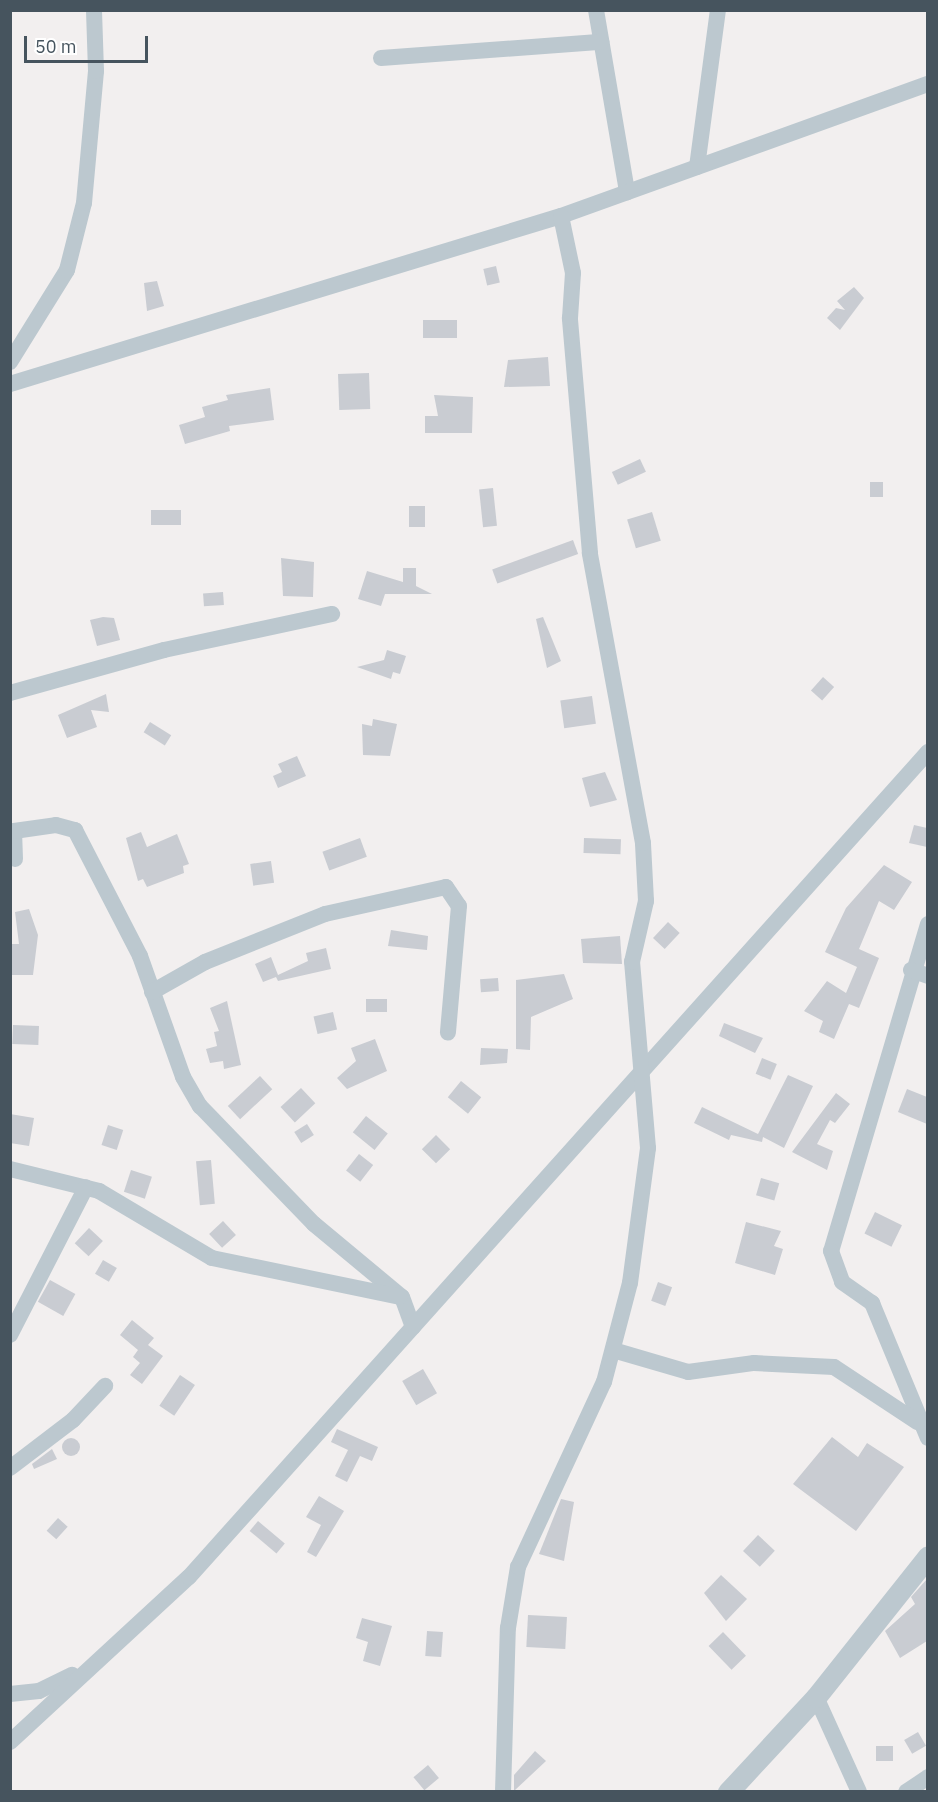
<!DOCTYPE html>
<html>
<head>
<meta charset="utf-8">
<style>
	body { margin:0 }
	#map { position:relative; width:938px; height:1802px; overflow:hidden; background:#f2efef; font-family:"IBM Plex Sans",sans-serif }
	div>[style] { position:absolute }
	.building>* { inset:0; background:#c9ccd2; transform-origin:0 0 }
	.round { border-radius:50% }
	.minor>* { height:16px; margin:-8px; padding:0 8px; transform-origin:8px; border-radius:8px; background:#bcc8cf }
	.tertiary>* { height:21px; margin:-10.5px; padding:0 10.5px; transform-origin:10.5px; border-radius:10.5px; background:#bcc8cf }
	span { translate:-50% -50%; white-space:nowrap; text-align:center; line-height:1.15; -webkit-text-stroke:4.5px #fff; paint-order:stroke }
	.frame { position:absolute; inset:0; border:12px solid #46545e; pointer-events:none }
	.scale { position:absolute; left:24px; top:36px; width:124px; height:27px; box-sizing:border-box; border:3px solid #46545e; border-top:0; padding-left:8px; font-size:18px; line-height:21px; white-space:nowrap; color:#46545e; -webkit-text-stroke:4px #fff; paint-order:stroke }
</style>
</head>
<body>
<div id="map">
	<div class="building">
		<div style="left:496px;top:266px;width:17px;height:13px;rotate:77deg"></div>
		<div style="clip-path:polygon(157px 281px,164px 306px,147px 311px,144px 283px)"></div>
		<div style="clip-path:polygon(854px 287px,864px 298px,840px 330px,827px 318px,836px 308px,845px 310px,837px 301px)"></div>
		<div style="left:457px;top:320px;width:18px;height:34px;rotate:90deg"></div>
		<div style="clip-path:polygon(548px 357px,550px 386px,504px 387px,508px 360px)"></div>
		<div style="left:369px;top:373px;width:36px;height:31px;rotate:88deg"></div>
		<div style="clip-path:polygon(270px 388px,274px 420px,229px 426px,230px 431px,185px 444px,179px 425px,205px 417px,202px 407px,228px 400px,226px 395px)"></div>
		<div style="clip-path:polygon(434px 395px,473px 397px,472px 433px,425px 433px,425px 416px,438px 416px)"></div>
		<div style="left:640px;top:459px;width:14px;height:31px;rotate:65deg"></div>
		<div style="left:870px;top:482px;width:13px;height:15px"></div>
		<div style="left:493px;top:488px;width:38px;height:14px;rotate:84deg"></div>
		<div style="left:409px;top:506px;width:16px;height:21px"></div>
		<div style="left:151px;top:510px;width:30px;height:15px"></div>
		<div style="left:652px;top:512px;width:30px;height:26px;rotate:73deg"></div>
		<div style="left:573px;top:540px;width:15px;height:86px;rotate:70deg"></div>
		<div style="clip-path:polygon(281px 558px,314px 562px,313px 597px,283px 596px)"></div>
		<div style="clip-path:polygon(403px 568px,416px 568px,416px 586px,432px 594px,385px 594px,381px 606px,358px 599px,367px 571px,403px 582px)"></div>
		<div style="left:223px;top:592px;width:13px;height:20px;rotate:86deg"></div>
		<div style="clip-path:polygon(103px 617px,114px 618px,120px 640px,97px 646px,90px 620px)"></div>
		<div style="clip-path:polygon(543px 617px,561px 661px,547px 668px,536px 619px)"></div>
		<div style="clip-path:polygon(387px 650px,406px 656px,400px 674px,393px 672px,391px 679px,357px 667px,384px 660px)"></div>
		<div style="left:823px;top:677px;width:15px;height:18px;rotate:42deg"></div>
		<div style="clip-path:polygon(106px 694px,109px 712px,91px 710px,97px 727px,67px 738px,58px 715px)"></div>
		<div style="left:592px;top:696px;width:28px;height:32px;rotate:82deg"></div>
		<div style="clip-path:polygon(373px 719px,397px 724px,390px 756px,363px 755px,362px 724px,372px 726px)"></div>
		<div style="left:150px;top:722px;width:25px;height:12px;rotate:32deg"></div>
		<div style="clip-path:polygon(297px 756px,306px 776px,278px 788px,273px 776px,282px 772px,278px 764px)"></div>
		<div style="clip-path:polygon(605px 772px,617px 800px,590px 807px,582px 778px)"></div>
		<div style="clip-path:polygon(914px 825px,927px 828px,927px 847px,909px 843px)"></div>
		<div style="clip-path:polygon(141px 832px,147px 847px,177px 834px,189px 864px,183px 866px,184px 873px,147px 887px,143px 879px,138px 881px,126px 838px)"></div>
		<div style="left:360px;top:838px;width:20px;height:40px;rotate:70deg"></div>
		<div style="left:584px;top:838px;width:37px;height:15px;rotate:2deg"></div>
		<div style="left:271px;top:861px;width:22px;height:21px;rotate:82deg"></div>
		<div style="clip-path:polygon(884px 865px,912px 882px,894px 910px,879px 901px,859px 949px,879px 958px,859px 1008px,849px 1004px,834px 1039px,819px 1032px,823px 1021px,804px 1011px,827px 981px,846px 993px,857px 967px,825px 952px,846px 908px)"></div>
		<div style="clip-path:polygon(29px 909px,38px 935px,33px 975px,10px 975px,10px 944px,19px 944px,15px 912px)"></div>
		<div style="left:668px;top:922px;width:16px;height:22px;rotate:43deg"></div>
		<div style="clip-path:polygon(391px 930px,428px 936px,427px 950px,388px 946px)"></div>
		<div style="clip-path:polygon(620px 936px,622px 964px,583px 963px,581px 939px)"></div>
		<div style="clip-path:polygon(326px 948px,331px 969px,278px 981px,276px 977px,263px 982px,255px 964px,271px 957px,278px 975px,308px 961px,306px 953px)"></div>
		<div style="clip-path:polygon(564px 974px,573px 999px,531px 1017px,530px 1050px,516px 1049px,516px 980px)"></div>
		<div style="left:498px;top:978px;width:13px;height:18px;rotate:86deg"></div>
		<div style="left:387px;top:999px;width:13px;height:21px;rotate:90deg"></div>
		<div style="clip-path:polygon(227px 1001px,241px 1065px,224px 1069px,223px 1061px,210px 1063px,206px 1049px,217px 1046px,214px 1032px,219px 1031px,210px 1008px)"></div>
		<div style="left:333px;top:1012px;width:18px;height:20px;rotate:77deg"></div>
		<div style="clip-path:polygon(724px 1023px,763px 1038px,755px 1053px,719px 1036px)"></div>
		<div style="left:13px;top:1025px;width:26px;height:19px;rotate:2deg"></div>
		<div style="clip-path:polygon(375px 1039px,387px 1071px,347px 1089px,337px 1078px,356px 1061px,351px 1048px)"></div>
		<div style="clip-path:polygon(481px 1048px,508px 1049px,507px 1063px,480px 1065px)"></div>
		<div style="left:762px;top:1058px;width:16px;height:17px;rotate:22deg"></div>
		<div style="clip-path:polygon(788px 1075px,813px 1086px,784px 1148px,763px 1137px,762px 1142px,731px 1135px,729px 1140px,694px 1123px,702px 1107px,758px 1134px)"></div>
		<div style="left:260px;top:1076px;width:18px;height:44px;rotate:47deg"></div>
		<div style="left:461px;top:1081px;width:26px;height:21px;rotate:39deg"></div>
		<div style="left:301px;top:1088px;width:21px;height:28px;rotate:47deg"></div>
		<div style="clip-path:polygon(907px 1089px,927px 1097px,927px 1124px,898px 1112px)"></div>
		<div style="clip-path:polygon(836px 1093px,850px 1104px,835px 1123px,830px 1120px,817px 1144px,833px 1151px,827px 1170px,792px 1152px)"></div>
		<div style="clip-path:polygon(10px 1114px,34px 1118px,29px 1146px,10px 1143px)"></div>
		<div style="left:366px;top:1116px;width:28px;height:21px;rotate:39deg"></div>
		<div style="left:307px;top:1124px;width:13px;height:15px;rotate:58deg"></div>
		<div style="left:108px;top:1125px;width:16px;height:21px;rotate:18deg"></div>
		<div style="left:436px;top:1135px;width:20px;height:20px;rotate:45deg"></div>
		<div style="left:359px;top:1154px;width:18px;height:21px;rotate:38deg"></div>
		<div style="left:211px;top:1160px;width:44px;height:15px;rotate:85deg"></div>
		<div style="left:131px;top:1170px;width:22px;height:23px;rotate:18deg"></div>
		<div style="left:761px;top:1178px;width:19px;height:18px;rotate:16deg"></div>
		<div style="left:875px;top:1212px;width:30px;height:24px;rotate:26deg"></div>
		<div style="left:223px;top:1221px;width:19px;height:19px;rotate:47deg"></div>
		<div style="clip-path:polygon(746px 1222px,781px 1231px,774px 1246px,783px 1249px,775px 1275px,735px 1263px)"></div>
		<div style="left:89px;top:1228px;width:19px;height:21px;rotate:43deg"></div>
		<div style="left:103px;top:1260px;width:16px;height:16px;rotate:30deg"></div>
		<div style="left:50px;top:1280px;width:29px;height:25px;rotate:29deg"></div>
		<div style="left:658px;top:1282px;width:15px;height:20px;rotate:20deg"></div>
		<div style="clip-path:polygon(132px 1320px,154px 1338px,148px 1345px,163px 1356px,142px 1384px,130px 1375px,140px 1363px,133px 1357px,138px 1350px,120px 1335px)"></div>
		<div style="left:423px;top:1369px;width:28px;height:24px;rotate:60deg"></div>
		<div style="left:180px;top:1375px;width:18px;height:37px;rotate:34deg"></div>
		<div style="clip-path:polygon(337px 1429px,378px 1447px,372px 1461px,360px 1456px,347px 1482px,335px 1476px,348px 1450px,331px 1442px)"></div>
		<div style="clip-path:polygon(832px 1437px,858px 1457px,867px 1443px,904px 1467px,856px 1531px,793px 1484px)"></div>
		<div class="round" style="left:62px;top:1438px;width:18px;height:18px"></div>
		<div style="clip-path:polygon(52px 1449px,57px 1459px,34px 1469px,32px 1464px)"></div>
		<div style="clip-path:polygon(319px 1496px,344px 1511px,316px 1557px,307px 1552px,321px 1525px,306px 1517px)"></div>
		<div style="clip-path:polygon(561px 1499px,574px 1502px,564px 1561px,539px 1554px)"></div>
		<div style="left:58px;top:1518px;width:13px;height:17px;rotate:42deg"></div>
		<div style="left:258px;top:1521px;width:35px;height:13px;rotate:40deg"></div>
		<div style="left:758px;top:1535px;width:23px;height:22px;rotate:43deg"></div>
		<div style="clip-path:polygon(721px 1575px,747px 1599px,726px 1621px,704px 1593px)"></div>
		<div style="clip-path:polygon(927px 1579px,927px 1641px,900px 1658px,885px 1631px,915px 1604px,911px 1597px)"></div>
		<div style="left:528px;top:1615px;width:39px;height:32px;rotate:3deg"></div>
		<div style="clip-path:polygon(362px 1618px,392px 1626px,380px 1666px,363px 1661px,368px 1642px,356px 1638px)"></div>
		<div style="left:427px;top:1631px;width:16px;height:25px;rotate:4deg"></div>
		<div style="left:723px;top:1632px;width:33px;height:20px;rotate:46deg"></div>
		<div style="left:918px;top:1732px;width:16px;height:16px;rotate:60deg"></div>
		<div style="left:876px;top:1746px;width:17px;height:15px"></div>
		<div style="clip-path:polygon(535px 1751px,546px 1761px,514px 1791px,514px 1775px)"></div>
		<div style="left:428px;top:1765px;width:17px;height:19px;rotate:50deg"></div>
	</div>
	<div class="minor">
		<div style="left:596px;top:10px;width:185px;rotate:80.3deg"></div>
		<div style="left:381px;top:58px;width:221px;rotate:-4.2deg"></div>
		<div style="left:697px;top:167px;width:158px;rotate:-82.4deg"></div>
		<div style="left:10px;top:362px;width:108px;rotate:-58.2deg"></div>
		<div style="left:67px;top:270px;width:69px;rotate:-75.8deg"></div>
		<div style="left:84px;top:203px;width:133px;rotate:-84.8deg"></div>
		<div style="left:96px;top:71px;width:61px;rotate:-91.9deg"></div>
		<div style="left:10px;top:384px;width:576px;rotate:-16.96deg"></div>
		<div style="left:561px;top:216px;width:390px;rotate:-19.8deg"></div>
		<div style="left:10px;top:693px;width:160px;rotate:-15.6deg"></div>
		<div style="left:164px;top:650px;width:172px;rotate:-12.1deg"></div>
		<div style="left:15px;top:859px;width:28px;rotate:-92deg"></div>
		<div style="left:14px;top:831px;width:42px;rotate:-8.1deg"></div>
		<div style="left:56px;top:825px;width:20px;rotate:15deg"></div>
		<div style="left:75px;top:830px;width:142px;rotate:62.7deg"></div>
		<div style="left:140px;top:956px;width:128px;rotate:70.4deg"></div>
		<div style="left:183px;top:1077px;width:34px;rotate:60deg"></div>
		<div style="left:200px;top:1106px;width:164px;rotate:46deg"></div>
		<div style="left:314px;top:1224px;width:114px;rotate:39.7deg"></div>
		<div style="left:402px;top:1297px;width:32px;rotate:70deg"></div>
		<div style="left:928px;top:924px;width:341px;rotate:106.5deg"></div>
		<div style="left:831px;top:1251px;width:33px;rotate:70deg"></div>
		<div style="left:842px;top:1282px;width:37px;rotate:35deg"></div>
		<div style="left:872px;top:1303px;width:146px;rotate:67.5deg"></div>
		<div style="left:911px;top:970px;width:18px;rotate:19deg"></div>
		<div style="left:152px;top:992px;width:61px;rotate:-29.5deg"></div>
		<div style="left:205px;top:962px;width:129px;rotate:-21.8deg"></div>
		<div style="left:325px;top:914px;width:124px;rotate:-12.6deg"></div>
		<div style="left:446px;top:887px;width:23px;rotate:56deg"></div>
		<div style="left:459px;top:906px;width:127px;rotate:95deg"></div>
		<div style="left:10px;top:1169px;width:92px;rotate:13.9deg"></div>
		<div style="left:99px;top:1191px;width:131px;rotate:30.7deg"></div>
		<div style="left:212px;top:1258px;width:192px;rotate:11.7deg"></div>
		<div style="left:10px;top:1335px;width:166px;rotate:-62.8deg"></div>
		<div style="left:613px;top:1350px;width:78px;rotate:16.3deg"></div>
		<div style="left:688px;top:1372px;width:67px;rotate:-7.8deg"></div>
		<div style="left:754px;top:1363px;width:80px;rotate:2.9deg"></div>
		<div style="left:834px;top:1367px;width:100px;rotate:33.5deg"></div>
		<div style="left:10px;top:1468px;width:79px;rotate:-37.3deg"></div>
		<div style="left:73px;top:1420px;width:47px;rotate:-46.7deg"></div>
		<div style="left:10px;top:1694px;width:29px;rotate:-6deg"></div>
		<div style="left:39px;top:1691px;width:37px;rotate:-26deg"></div>
		<div style="left:816px;top:1697px;width:104px;rotate:65.6deg"></div>
		<div style="left:10px;top:1742px;width:243px;rotate:-42.7deg"></div>
		<div style="left:189px;top:1577px;width:1108px;rotate:-48.15deg"></div>
		<div style="left:503px;top:1792px;width:164px;rotate:-88.3deg"></div>
		<div style="left:508px;top:1628px;width:62px;rotate:-80.7deg"></div>
		<div style="left:518px;top:1567px;width:204px;rotate:-65.1deg"></div>
		<div style="left:604px;top:1382px;width:102px;rotate:-75.3deg"></div>
		<div style="left:630px;top:1283px;width:136px;rotate:-82.4deg"></div>
		<div style="left:648px;top:1148px;width:187px;rotate:-94.9deg"></div>
		<div style="left:632px;top:962px;width:63px;rotate:-77.1deg"></div>
		<div style="left:646px;top:901px;width:58px;rotate:-93deg"></div>
		<div style="left:643px;top:843px;width:295px;rotate:-100.4deg"></div>
		<div style="left:590px;top:553px;width:236px;rotate:-94.9deg"></div>
		<div style="left:570px;top:318px;width:45px;rotate:-86.2deg"></div>
		<div style="left:573px;top:273px;width:58px;rotate:-101.9deg"></div>
		<div style="left:906px;top:1792px;width:27px;rotate:-34deg"></div>
	</div>
	<div class="tertiary">
		<div style="left:728px;top:1792px;width:129px;rotate:-47.2deg"></div>
		<div style="left:816px;top:1697px;width:180px;rotate:-51.5deg"></div>
	</div>
	<div class="frame"></div>
	<div class="scale">50 m</div>
</div>
</body>
</html>
